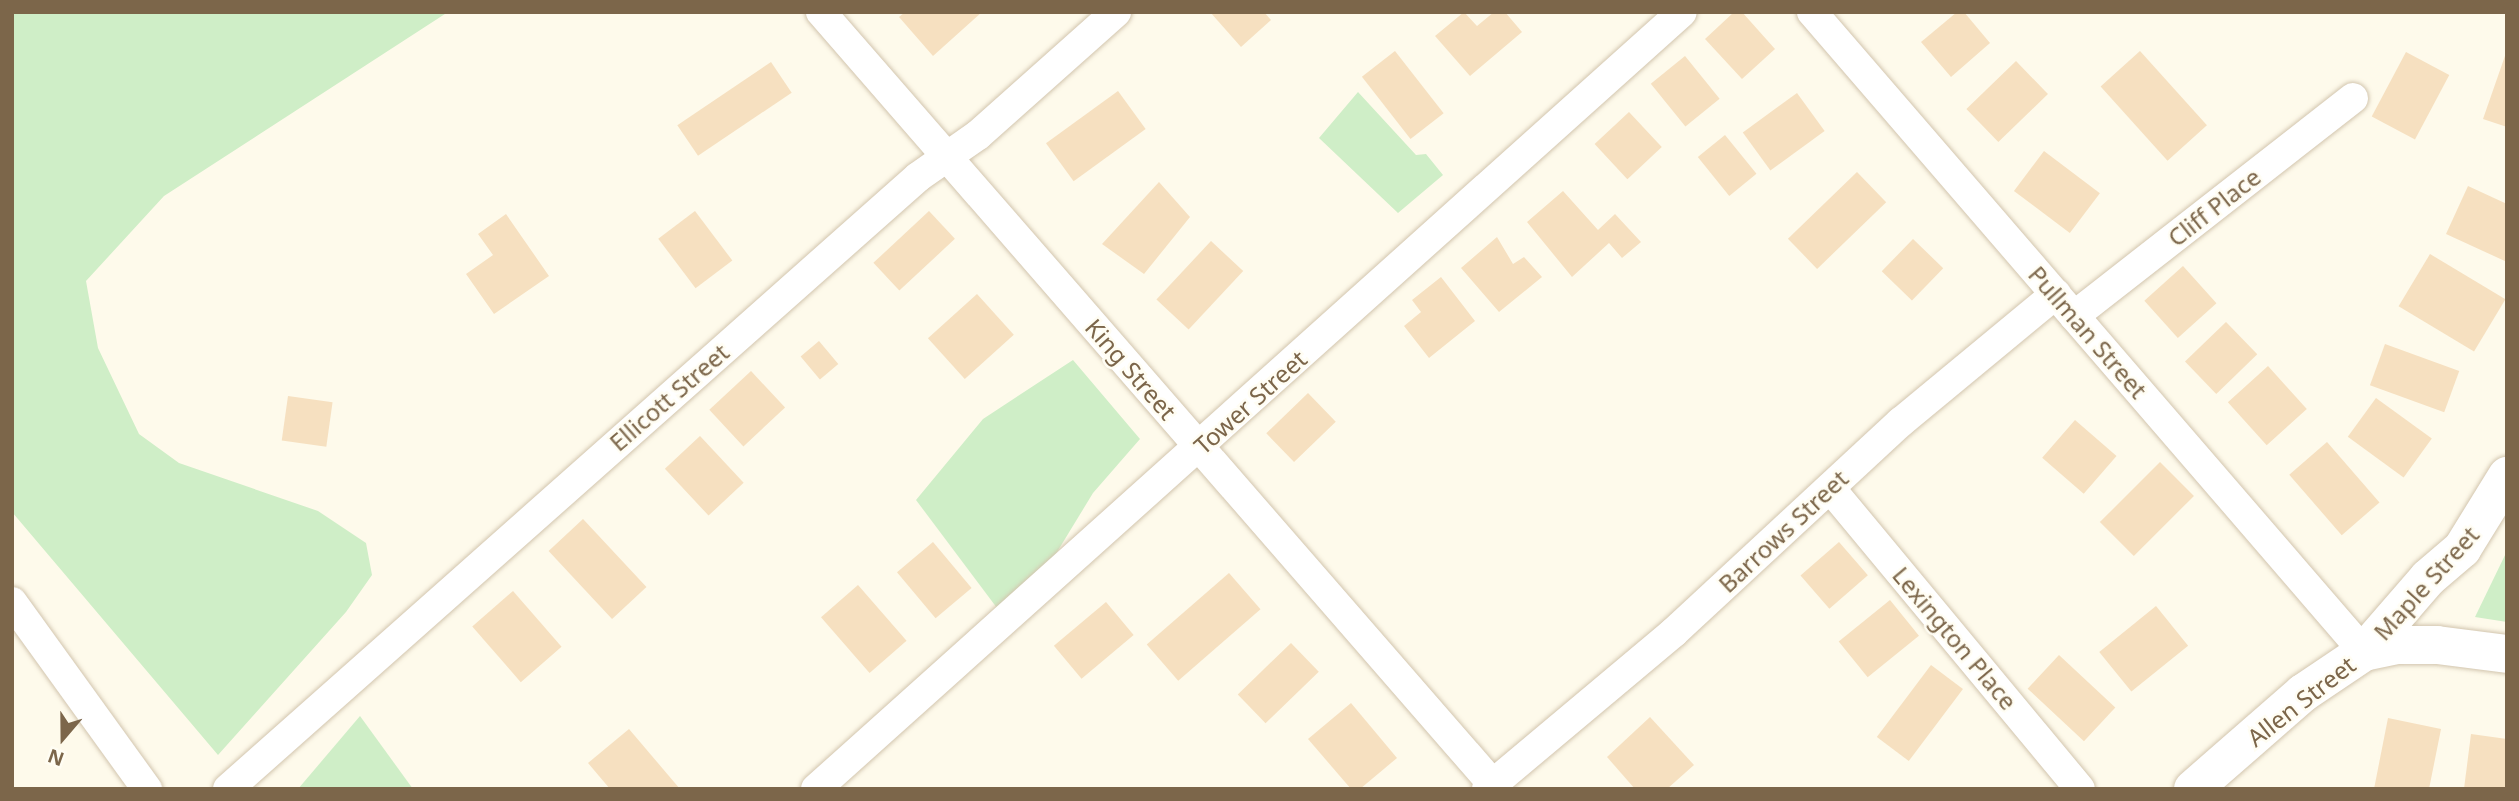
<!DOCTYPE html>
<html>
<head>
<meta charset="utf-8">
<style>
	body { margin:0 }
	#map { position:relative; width:2519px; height:801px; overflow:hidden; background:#fefaeb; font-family:"Noto Sans",sans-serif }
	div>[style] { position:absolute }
	.green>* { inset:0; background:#cfeec7 }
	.building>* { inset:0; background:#f6e0c0; transform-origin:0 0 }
	.roads { filter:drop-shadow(0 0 2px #d2c5ae) drop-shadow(0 0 2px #d2c5ae) }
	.minor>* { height:30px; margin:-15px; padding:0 15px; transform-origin:15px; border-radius:15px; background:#fff }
	.tertiary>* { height:38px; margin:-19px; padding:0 19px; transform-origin:19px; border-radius:19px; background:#fff }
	span { translate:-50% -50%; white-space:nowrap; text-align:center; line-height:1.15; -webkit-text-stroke:5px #fffdf3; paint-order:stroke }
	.street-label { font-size:24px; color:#7c664a }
	.frame { position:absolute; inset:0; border:14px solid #7c664a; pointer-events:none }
	.north { position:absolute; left:28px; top:703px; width:70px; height:70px; -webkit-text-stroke:5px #fffdf3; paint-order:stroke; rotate:200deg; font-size:19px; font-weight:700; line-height:28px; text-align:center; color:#7c664a }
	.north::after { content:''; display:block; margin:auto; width:24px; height:32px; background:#7c664a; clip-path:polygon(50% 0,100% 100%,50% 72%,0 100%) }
</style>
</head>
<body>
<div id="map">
	<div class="green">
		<div style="clip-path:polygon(12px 12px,448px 12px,164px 196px,86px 281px,98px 348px,139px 434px,179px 463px,318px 511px,366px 543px,372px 575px,346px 612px,218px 755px,12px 512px)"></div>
		<div style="clip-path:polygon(1358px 92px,1416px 155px,1426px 154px,1443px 175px,1398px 213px,1319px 138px)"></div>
		<div style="clip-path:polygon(1073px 360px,1140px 439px,1093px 493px,1054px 557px,997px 608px,916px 500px,983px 419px)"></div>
		<div style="clip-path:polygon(2507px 551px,2507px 622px,2475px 617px)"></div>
		<div style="clip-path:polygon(360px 716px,413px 789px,298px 789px)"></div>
	</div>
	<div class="building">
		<div style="clip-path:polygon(905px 12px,982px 12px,933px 56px,899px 17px)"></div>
		<div style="clip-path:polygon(1210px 12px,1264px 12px,1271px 20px,1241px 47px)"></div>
		<div style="clip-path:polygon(1464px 12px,1477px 26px,1494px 12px,1505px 12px,1522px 32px,1470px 76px,1435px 36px)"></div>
		<div style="clip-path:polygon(1734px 12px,1742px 12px,1775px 49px,1742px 79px,1705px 39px)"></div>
		<div style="clip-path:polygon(1957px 12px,1964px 12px,1990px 43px,1951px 77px,1921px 42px)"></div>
		<div style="left:1395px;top:51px;width:79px;height:42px;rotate:52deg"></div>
		<div style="left:2140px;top:51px;width:100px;height:53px;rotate:48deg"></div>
		<div style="left:2406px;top:52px;width:49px;height:73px;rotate:28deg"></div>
		<div style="clip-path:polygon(2506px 53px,2507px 53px,2507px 127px,2483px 119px)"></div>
		<div style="left:1685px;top:56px;width:55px;height:44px;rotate:51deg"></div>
		<div style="left:2016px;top:61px;width:46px;height:69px;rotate:46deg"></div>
		<div style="left:771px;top:62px;width:37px;height:113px;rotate:56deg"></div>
		<div style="left:1118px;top:91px;width:47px;height:89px;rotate:54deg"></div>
		<div style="left:1797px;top:93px;width:47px;height:67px;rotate:54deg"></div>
		<div style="left:1629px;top:112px;width:48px;height:47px;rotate:47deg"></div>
		<div style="left:1725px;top:135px;width:50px;height:35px;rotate:51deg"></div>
		<div style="left:2044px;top:151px;width:70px;height:50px;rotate:37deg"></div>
		<div style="left:1857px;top:172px;width:42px;height:96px;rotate:46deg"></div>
		<div style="clip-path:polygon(1159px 182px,1190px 217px,1144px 274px,1102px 244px)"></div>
		<div style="clip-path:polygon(2468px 186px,2507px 204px,2507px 262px,2446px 234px)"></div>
		<div style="clip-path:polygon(1563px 191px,1598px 230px,1615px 214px,1641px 242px,1622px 258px,1609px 243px,1572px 277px,1527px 222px)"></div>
		<div style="left:695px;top:211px;width:62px;height:46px;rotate:53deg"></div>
		<div style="left:929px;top:211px;width:38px;height:76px;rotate:47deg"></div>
		<div style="clip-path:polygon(506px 214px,549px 276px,494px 314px,466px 274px,493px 255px,478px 234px)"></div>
		<div style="clip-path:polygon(1497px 237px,1513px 264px,1524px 257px,1542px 277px,1499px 312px,1461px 268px)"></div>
		<div style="left:1913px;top:239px;width:42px;height:45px;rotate:44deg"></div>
		<div style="left:1211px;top:241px;width:44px;height:80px;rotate:43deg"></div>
		<div style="left:2430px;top:254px;width:88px;height:61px;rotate:31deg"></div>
		<div style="left:2183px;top:266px;width:50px;height:52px;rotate:48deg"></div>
		<div style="clip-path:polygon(1441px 277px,1475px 321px,1429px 358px,1404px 326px,1421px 312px,1412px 300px)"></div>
		<div style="left:977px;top:294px;width:55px;height:66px;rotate:48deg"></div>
		<div style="left:2226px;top:322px;width:45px;height:57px;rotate:46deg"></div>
		<div style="left:819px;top:341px;width:30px;height:24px;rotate:50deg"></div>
		<div style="left:2385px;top:344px;width:79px;height:44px;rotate:20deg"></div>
		<div style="left:2268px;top:366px;width:58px;height:54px;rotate:48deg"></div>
		<div style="left:751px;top:371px;width:50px;height:57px;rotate:47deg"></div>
		<div style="left:1308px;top:393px;width:40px;height:58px;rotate:46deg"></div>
		<div style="left:288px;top:396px;width:45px;height:45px;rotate:8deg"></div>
		<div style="left:2376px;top:398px;width:69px;height:48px;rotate:36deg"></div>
		<div style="left:2075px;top:420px;width:55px;height:50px;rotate:41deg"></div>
		<div style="left:700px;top:436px;width:64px;height:48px;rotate:47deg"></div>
		<div style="left:2327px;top:442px;width:80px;height:50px;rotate:49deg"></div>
		<div style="left:2160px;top:462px;width:48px;height:85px;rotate:45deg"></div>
		<div style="left:583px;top:519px;width:93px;height:47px;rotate:47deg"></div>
		<div style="left:933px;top:542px;width:60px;height:47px;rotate:50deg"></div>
		<div style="left:1839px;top:542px;width:44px;height:51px;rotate:49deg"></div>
		<div style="left:1229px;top:573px;width:48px;height:109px;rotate:49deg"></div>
		<div style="left:858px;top:585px;width:74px;height:49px;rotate:49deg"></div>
		<div style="left:513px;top:591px;width:74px;height:54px;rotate:49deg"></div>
		<div style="left:1890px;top:600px;width:46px;height:66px;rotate:51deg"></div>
		<div style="left:1106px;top:602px;width:43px;height:68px;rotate:50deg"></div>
		<div style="left:2156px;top:606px;width:51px;height:73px;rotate:51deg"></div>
		<div style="left:1291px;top:643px;width:40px;height:74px;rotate:46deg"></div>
		<div style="left:2059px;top:655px;width:77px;height:46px;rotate:43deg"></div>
		<div style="left:1931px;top:665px;width:40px;height:90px;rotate:37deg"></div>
		<div style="clip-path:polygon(1351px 703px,1397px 758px,1360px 789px,1351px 789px,1308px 739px)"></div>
		<div style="clip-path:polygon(1650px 717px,1694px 765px,1667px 789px,1635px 789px,1607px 757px)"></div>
		<div style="clip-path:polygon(2388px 718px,2441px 729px,2429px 789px,2374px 789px)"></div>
		<div style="clip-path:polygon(629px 729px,680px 789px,610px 789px,588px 763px)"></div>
		<div style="clip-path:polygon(2471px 734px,2507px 739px,2507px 789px,2464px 789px)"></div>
	</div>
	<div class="roads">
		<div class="minor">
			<div style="left:821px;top:12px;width:1030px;rotate:48.98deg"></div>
			<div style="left:1812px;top:12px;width:845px;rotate:49.22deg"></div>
			<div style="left:2074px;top:316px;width:354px;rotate:-38deg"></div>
			<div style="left:1830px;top:488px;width:391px;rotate:50.3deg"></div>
			<div style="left:12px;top:602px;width:231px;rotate:54.2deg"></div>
			<div style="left:228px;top:789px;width:922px;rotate:-41.57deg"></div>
			<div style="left:918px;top:177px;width:73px;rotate:-35deg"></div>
			<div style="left:978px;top:135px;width:185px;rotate:-41.7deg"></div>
			<div style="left:816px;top:789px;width:1163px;rotate:-41.9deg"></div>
			<div style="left:1487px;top:789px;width:244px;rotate:-40deg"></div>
			<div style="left:1674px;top:632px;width:309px;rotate:-42.8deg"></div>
			<div style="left:1901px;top:422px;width:201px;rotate:-39.6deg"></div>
		</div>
		<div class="tertiary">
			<div style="left:2364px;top:652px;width:98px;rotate:-49.1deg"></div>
			<div style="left:2428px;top:578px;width:45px;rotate:-40.5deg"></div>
			<div style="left:2462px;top:549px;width:86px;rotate:-58.3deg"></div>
			<div style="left:2193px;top:789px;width:146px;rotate:-41.1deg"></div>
			<div style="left:2303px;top:693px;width:73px;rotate:-33.9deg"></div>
			<div style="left:2364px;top:652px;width:33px;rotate:-12deg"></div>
			<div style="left:2396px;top:645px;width:41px"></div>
			<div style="left:2437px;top:645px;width:71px;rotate:7.3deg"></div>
		</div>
	</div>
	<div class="street-label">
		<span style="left:2214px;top:207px;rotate:-38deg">Cliff Place</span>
		<span style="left:2088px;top:332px;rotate:49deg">Pullman Street</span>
		<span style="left:1131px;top:369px;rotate:49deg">King Street</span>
		<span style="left:669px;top:397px;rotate:-41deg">Ellicott Street</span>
		<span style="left:1250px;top:402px;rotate:-42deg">Tower Street</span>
		<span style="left:1783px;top:531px;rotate:-43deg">Barrows Street</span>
		<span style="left:2426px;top:583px;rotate:-48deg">Maple Street</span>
		<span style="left:1955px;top:638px;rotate:50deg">Lexington Place</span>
		<span style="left:2301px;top:701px;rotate:-38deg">Allen Street</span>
	</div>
	<div class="frame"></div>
	<div class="north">N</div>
</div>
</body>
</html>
